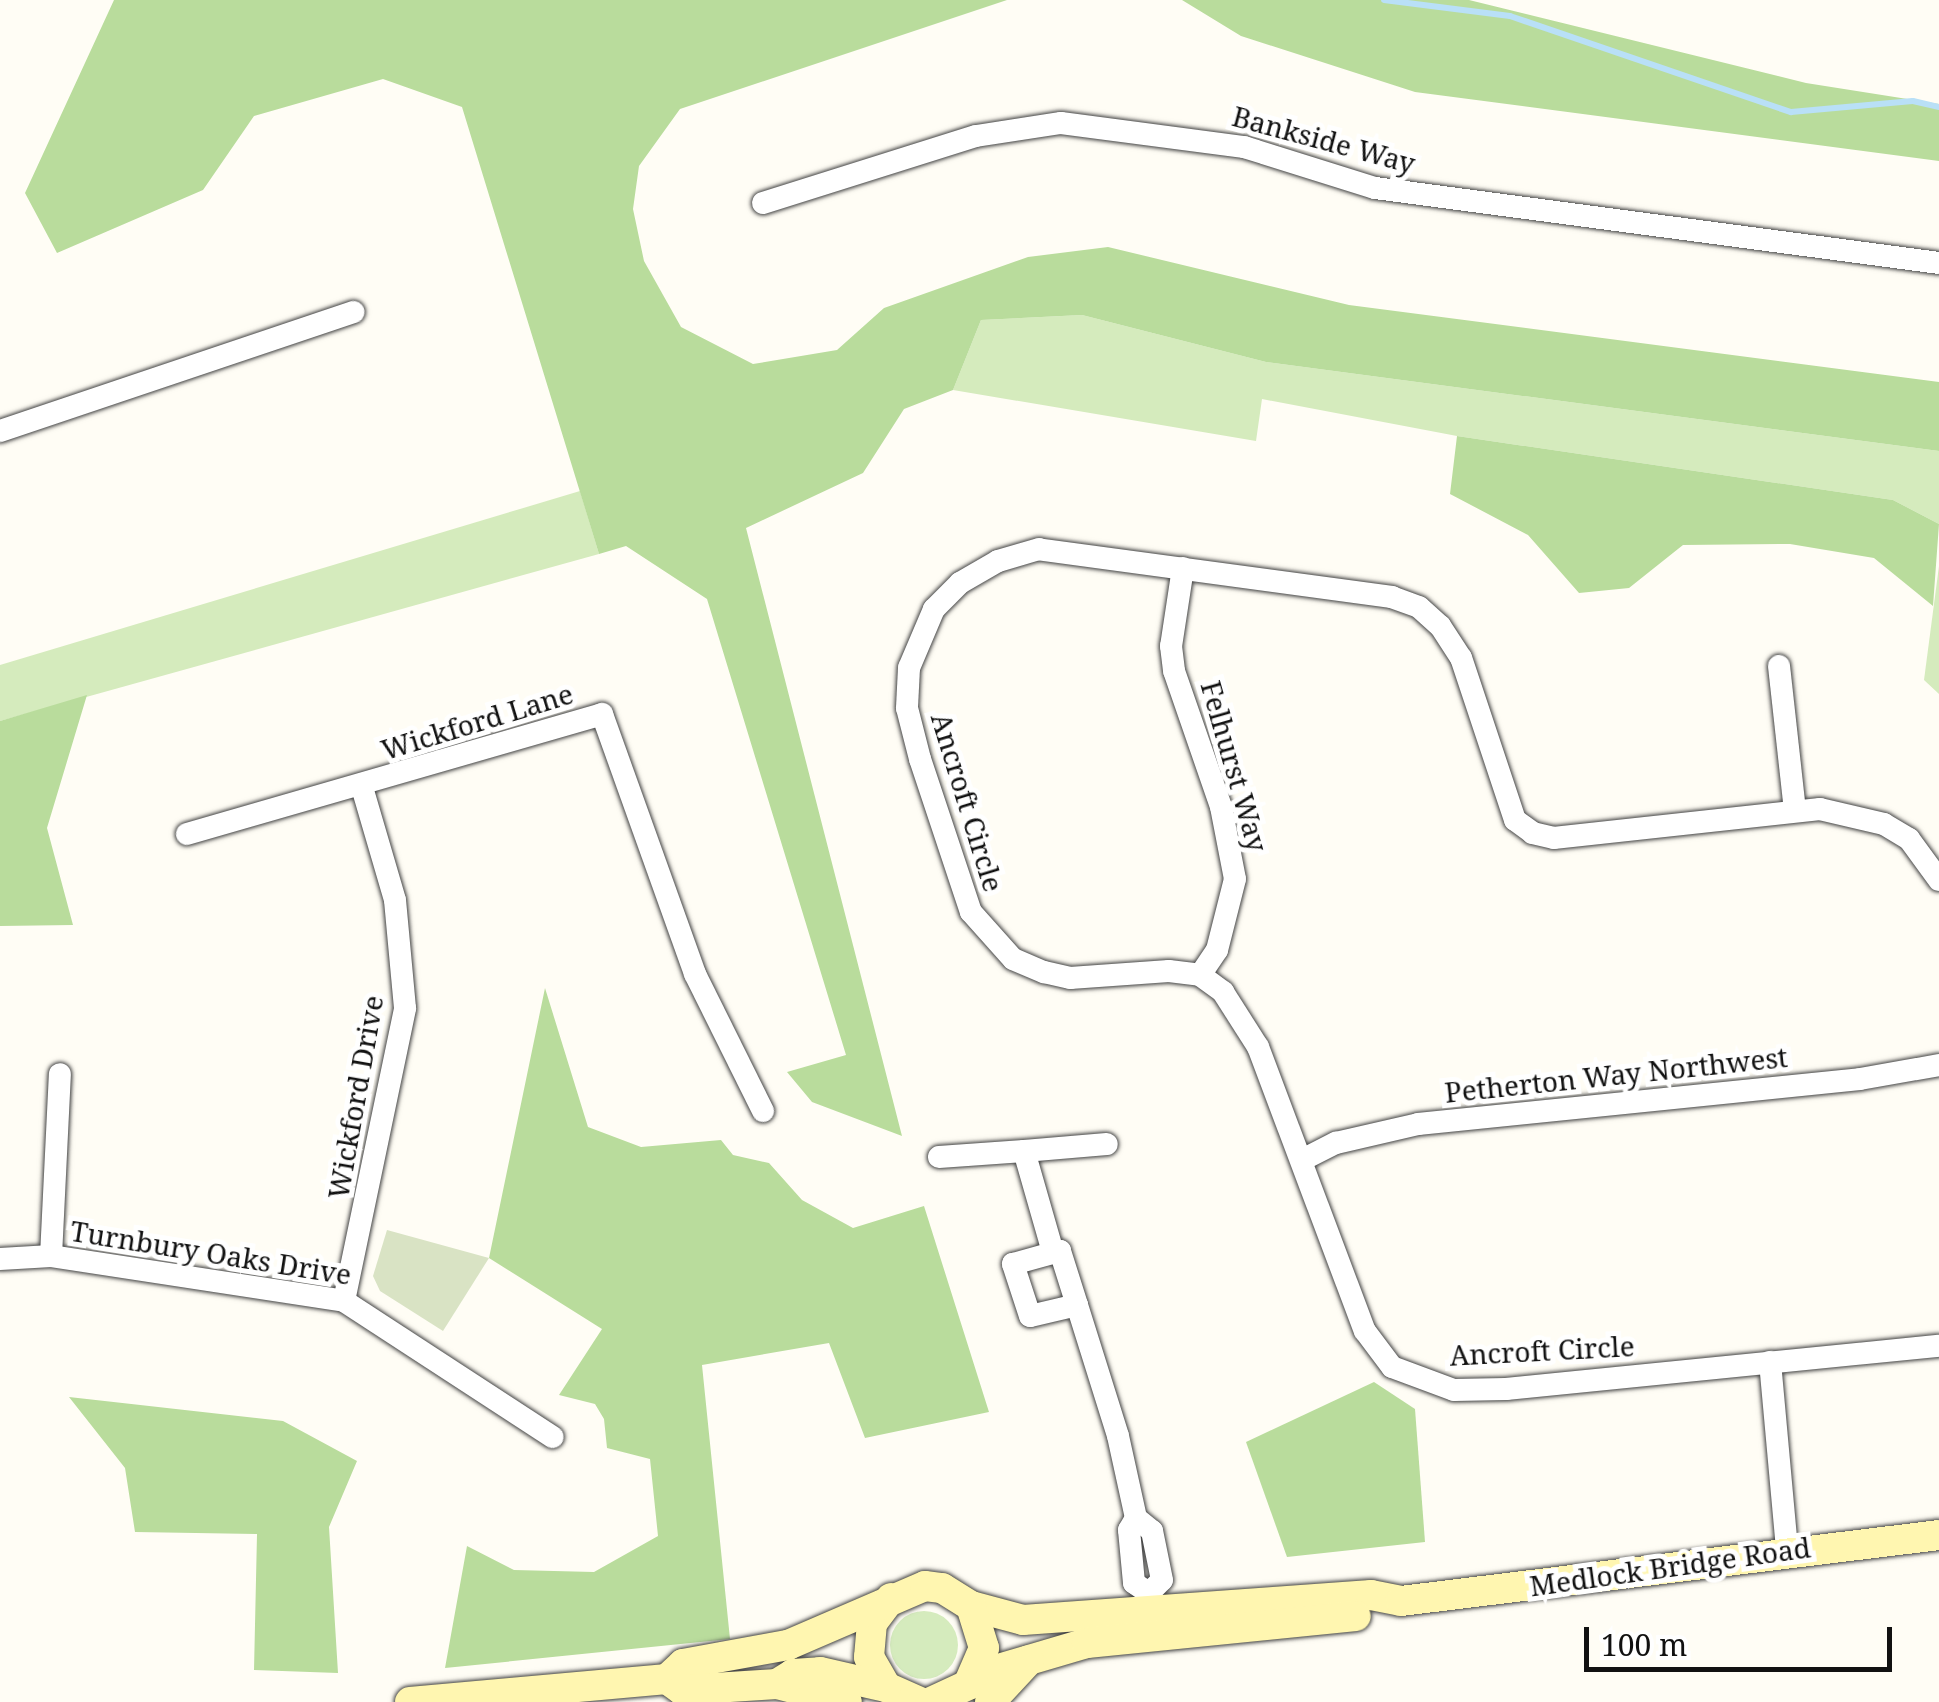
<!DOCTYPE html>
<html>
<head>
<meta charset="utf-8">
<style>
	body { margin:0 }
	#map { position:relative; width:1939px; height:1702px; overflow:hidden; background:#fffdf5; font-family:"Noto Serif",serif }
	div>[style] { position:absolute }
	.green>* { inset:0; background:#d5ebbd }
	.round { border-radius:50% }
	.forest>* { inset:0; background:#b9dc9c }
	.cemetery>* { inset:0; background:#d9e3c4 }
	.stream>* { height:6px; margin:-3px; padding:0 3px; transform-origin:3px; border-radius:3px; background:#b9e0f7 }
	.roads { filter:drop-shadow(0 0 2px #444) drop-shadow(0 0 2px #444) }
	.minor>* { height:22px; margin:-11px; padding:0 11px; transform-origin:11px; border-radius:11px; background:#fff }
	.secondary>* { height:30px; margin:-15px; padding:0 15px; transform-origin:15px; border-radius:15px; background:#fff6b0 }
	span { translate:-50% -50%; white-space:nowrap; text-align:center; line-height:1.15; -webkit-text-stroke:10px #fff; paint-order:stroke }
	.street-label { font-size:28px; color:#111 }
	.scale { position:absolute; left:1584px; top:1627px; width:308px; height:45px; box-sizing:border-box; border:5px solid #111; border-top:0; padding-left:12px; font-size:30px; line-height:35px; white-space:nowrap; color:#111; -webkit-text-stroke:8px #fff; paint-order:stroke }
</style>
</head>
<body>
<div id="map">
	<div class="green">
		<div style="clip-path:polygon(1082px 315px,1266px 362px,1939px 451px,1939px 524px,1893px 500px,1457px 436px,1262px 399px,1256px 441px,953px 390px,981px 320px)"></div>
		<div style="clip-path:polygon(580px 491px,599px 554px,0 721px,0 665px)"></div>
		<div style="clip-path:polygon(1939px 566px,1939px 694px,1924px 680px)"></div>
		<div class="round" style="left:890px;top:1611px;width:68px;height:68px"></div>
	</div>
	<div class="forest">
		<div style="clip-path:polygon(114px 0,1007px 0,680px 109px,639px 166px,633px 209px,644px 261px,681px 327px,753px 364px,837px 350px,884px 308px,1028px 257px,1108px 247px,1349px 305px,1939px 382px,1939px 451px,1266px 362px,1082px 315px,981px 320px,953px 390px,904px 409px,863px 473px,746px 528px,902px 1136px,812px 1102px,787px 1072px,846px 1055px,707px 599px,626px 546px,599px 554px,462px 107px,383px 79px,254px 116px,203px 190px,57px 253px,25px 193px)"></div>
		<div style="clip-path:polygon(1182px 0,1469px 0,1806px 83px,1939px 104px,1939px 161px,1415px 92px,1241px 36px)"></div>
		<div style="clip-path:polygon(1457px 436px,1893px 500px,1939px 524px,1933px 606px,1874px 558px,1790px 544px,1683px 545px,1629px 588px,1579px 593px,1528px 535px,1450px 494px)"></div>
		<div style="clip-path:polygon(87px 695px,47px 828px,73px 925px,0 926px,0 721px)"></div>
		<div style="clip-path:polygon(545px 988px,588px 1127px,641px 1147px,721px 1140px,733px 1155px,769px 1163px,802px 1200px,853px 1228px,924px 1206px,989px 1412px,865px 1438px,829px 1343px,702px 1365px,730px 1639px,445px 1668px,467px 1546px,514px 1570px,594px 1572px,658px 1536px,650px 1459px,607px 1448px,604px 1419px,595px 1404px,559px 1395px,602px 1329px,489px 1258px)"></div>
		<div style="clip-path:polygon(1374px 1382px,1415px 1409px,1425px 1542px,1287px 1557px,1246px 1442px)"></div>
		<div style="clip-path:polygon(69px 1397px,283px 1421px,357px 1461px,329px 1527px,338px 1673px,254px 1670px,257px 1534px,135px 1532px,125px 1468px)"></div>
	</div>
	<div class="cemetery">
		<div style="clip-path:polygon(387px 1230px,489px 1258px,443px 1331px,380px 1291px,373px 1276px)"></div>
	</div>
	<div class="stream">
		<div style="left:1384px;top:0;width:127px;rotate:7.2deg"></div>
		<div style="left:1510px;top:16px;width:297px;rotate:18.9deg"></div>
		<div style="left:1791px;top:112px;width:122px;rotate:-5.2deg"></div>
		<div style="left:1913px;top:101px;width:27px;rotate:13deg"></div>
	</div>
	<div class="roads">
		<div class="minor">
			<div style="left:763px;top:203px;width:223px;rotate:-17.5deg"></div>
			<div style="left:976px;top:136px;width:86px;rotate:-8.7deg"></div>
			<div style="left:1061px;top:123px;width:185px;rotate:7.5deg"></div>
			<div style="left:1244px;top:147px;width:137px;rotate:17.4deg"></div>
			<div style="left:1375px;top:188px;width:569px;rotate:7.57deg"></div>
			<div style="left:0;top:431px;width:373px;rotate:-18.6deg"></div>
			<div style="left:1183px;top:568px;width:79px;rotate:98.7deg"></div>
			<div style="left:1171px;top:646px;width:25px;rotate:83deg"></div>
			<div style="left:1174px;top:671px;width:144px;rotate:70.9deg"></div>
			<div style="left:1221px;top:807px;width:73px;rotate:79deg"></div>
			<div style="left:1235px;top:879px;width:73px;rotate:104.2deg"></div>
			<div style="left:1217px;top:950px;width:30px;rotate:124deg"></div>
			<div style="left:1779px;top:666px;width:145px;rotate:83.7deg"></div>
			<div style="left:187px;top:834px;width:432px;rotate:-16.1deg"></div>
			<div style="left:602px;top:714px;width:276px;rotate:70.3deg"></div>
			<div style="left:695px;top:974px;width:153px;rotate:63.6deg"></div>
			<div style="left:1939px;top:880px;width:51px;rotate:-126.2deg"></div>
			<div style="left:1909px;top:839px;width:29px;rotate:-149deg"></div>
			<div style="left:1884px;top:824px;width:66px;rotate:-166.8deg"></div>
			<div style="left:1820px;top:809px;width:268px;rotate:173.8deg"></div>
			<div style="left:1554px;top:838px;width:22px;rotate:-167deg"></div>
			<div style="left:1533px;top:833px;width:22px;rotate:-144deg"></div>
			<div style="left:1515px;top:820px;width:171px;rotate:-108.4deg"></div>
			<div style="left:1461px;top:658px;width:38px;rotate:-123deg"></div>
			<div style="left:1440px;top:626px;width:28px;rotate:-138deg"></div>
			<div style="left:1419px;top:607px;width:29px;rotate:-160deg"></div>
			<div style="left:1392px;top:597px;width:356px;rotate:-172.3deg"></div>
			<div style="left:1039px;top:549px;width:43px;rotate:163.7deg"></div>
			<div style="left:998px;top:561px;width:44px;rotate:149.9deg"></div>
			<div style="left:960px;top:583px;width:37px;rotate:135deg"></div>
			<div style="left:934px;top:609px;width:64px;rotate:113deg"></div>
			<div style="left:909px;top:668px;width:40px;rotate:92.9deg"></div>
			<div style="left:907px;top:708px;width:53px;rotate:75.7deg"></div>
			<div style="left:920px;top:759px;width:161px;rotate:71.6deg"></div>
			<div style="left:971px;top:912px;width:63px;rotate:48.2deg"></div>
			<div style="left:1013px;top:959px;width:34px;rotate:23deg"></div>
			<div style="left:1044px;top:972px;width:27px;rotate:13deg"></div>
			<div style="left:1070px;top:978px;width:99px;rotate:-4deg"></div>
			<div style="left:1169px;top:971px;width:31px;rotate:7deg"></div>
			<div style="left:1200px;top:975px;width:29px;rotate:36deg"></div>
			<div style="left:1223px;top:992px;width:65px;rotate:57.5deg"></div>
			<div style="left:1258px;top:1047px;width:303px;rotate:69.4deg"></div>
			<div style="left:1365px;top:1331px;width:45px;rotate:53.1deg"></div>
			<div style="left:1392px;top:1367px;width:66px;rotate:20.4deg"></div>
			<div style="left:1454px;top:1390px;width:52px;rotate:-1.1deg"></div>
			<div style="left:1506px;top:1389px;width:435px;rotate:-5.7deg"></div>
			<div style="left:1024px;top:1151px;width:83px;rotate:-4.8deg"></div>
			<div style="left:939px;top:1157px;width:85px;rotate:-4deg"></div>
			<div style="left:1024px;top:1151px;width:105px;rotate:74deg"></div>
			<div style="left:1304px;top:1159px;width:36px;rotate:-27deg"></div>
			<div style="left:1336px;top:1143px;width:84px;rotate:-13deg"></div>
			<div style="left:1418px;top:1124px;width:444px;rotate:-5.8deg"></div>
			<div style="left:1860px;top:1079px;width:80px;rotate:-10deg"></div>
			<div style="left:51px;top:1256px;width:182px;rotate:-87.2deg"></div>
			<div style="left:0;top:1259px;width:51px;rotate:-3.4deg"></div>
			<div style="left:51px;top:1256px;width:296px;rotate:8.7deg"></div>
			<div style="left:344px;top:1301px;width:249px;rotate:33.1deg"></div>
			<div style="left:344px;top:1301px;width:299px;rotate:-78.2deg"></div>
			<div style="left:405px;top:1008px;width:108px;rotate:-95.3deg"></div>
			<div style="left:395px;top:900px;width:118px;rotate:-106.3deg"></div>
			<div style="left:1077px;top:1305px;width:48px;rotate:166.8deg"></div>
			<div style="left:1030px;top:1316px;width:55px;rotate:-108.1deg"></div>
			<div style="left:1013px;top:1264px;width:49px;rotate:-15.5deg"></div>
			<div style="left:1060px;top:1251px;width:57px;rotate:72.5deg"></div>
			<div style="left:1077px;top:1305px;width:137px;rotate:72.6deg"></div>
			<div style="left:1118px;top:1436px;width:84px;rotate:77.6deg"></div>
			<div style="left:1770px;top:1362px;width:189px;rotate:84.8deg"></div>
			<div style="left:1149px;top:1593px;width:18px;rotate:-45deg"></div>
			<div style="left:1162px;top:1580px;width:50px;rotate:-101.5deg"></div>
			<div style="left:1152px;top:1531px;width:21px;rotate:-141deg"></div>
			<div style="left:1136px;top:1518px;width:14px;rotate:120deg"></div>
			<div style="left:1129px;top:1530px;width:53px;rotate:84.6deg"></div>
			<div style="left:1134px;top:1583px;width:18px;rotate:34deg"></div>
			<div style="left:1149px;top:1593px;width:34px;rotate:83deg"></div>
		</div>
		<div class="secondary">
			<div style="left:891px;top:1598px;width:31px;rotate:127deg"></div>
			<div style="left:872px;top:1623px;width:34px;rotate:95deg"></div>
			<div style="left:869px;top:1657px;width:34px;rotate:60deg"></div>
			<div style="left:886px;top:1687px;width:37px;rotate:24deg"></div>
			<div style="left:971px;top:1606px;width:54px;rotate:15.1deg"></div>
			<div style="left:1023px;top:1620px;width:349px;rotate:-4.1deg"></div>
			<div style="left:1371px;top:1595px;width:31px;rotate:11deg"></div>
			<div style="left:1401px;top:1601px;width:542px;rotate:-6.99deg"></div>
			<div style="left:975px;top:1676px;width:117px;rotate:-16.4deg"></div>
			<div style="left:1087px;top:1643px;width:270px;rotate:-5.7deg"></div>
			<div style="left:667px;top:1679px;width:22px;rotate:-43deg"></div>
			<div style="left:683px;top:1664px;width:107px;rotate:-10.3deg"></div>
			<div style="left:788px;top:1645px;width:149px;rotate:-23.3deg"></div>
			<div style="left:925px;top:1586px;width:17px;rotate:7deg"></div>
			<div style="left:942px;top:1588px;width:34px;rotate:32deg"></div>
			<div style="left:971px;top:1606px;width:44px;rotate:72.8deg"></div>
			<div style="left:984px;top:1648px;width:40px;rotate:113.4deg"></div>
			<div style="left:968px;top:1685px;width:41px;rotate:155.3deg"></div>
			<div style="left:777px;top:1684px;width:72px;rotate:14.4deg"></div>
			<div style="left:410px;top:1702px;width:258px;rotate:-5.1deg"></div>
			<div style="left:667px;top:1679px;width:19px;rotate:36deg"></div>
			<div style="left:682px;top:1690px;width:95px;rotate:-3.6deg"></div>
			<div style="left:777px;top:1684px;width:19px;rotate:-32deg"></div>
			<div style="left:793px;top:1674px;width:27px;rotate:-4deg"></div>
			<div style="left:820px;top:1672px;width:68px;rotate:12.8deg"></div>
			<div style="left:990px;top:1702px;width:57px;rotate:-47.1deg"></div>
		</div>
	</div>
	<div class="street-label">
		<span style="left:1324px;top:139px;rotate:15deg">Bankside Way</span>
		<span style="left:477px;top:721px;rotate:-17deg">Wickford Lane</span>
		<span style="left:1235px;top:766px;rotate:74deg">Felhurst Way</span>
		<span style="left:968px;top:802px;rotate:73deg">Ancroft Circle</span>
		<span style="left:1616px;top:1074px;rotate:-6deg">Petherton Way Northwest</span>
		<span style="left:355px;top:1097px;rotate:-80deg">Wickford Drive</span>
		<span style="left:211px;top:1252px;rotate:9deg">Turnbury Oaks Drive</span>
		<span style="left:1542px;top:1350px;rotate:-3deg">Ancroft Circle</span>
		<span style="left:1670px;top:1566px;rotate:-8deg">Medlock Bridge Road</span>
	</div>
	<div class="scale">100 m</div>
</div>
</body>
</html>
